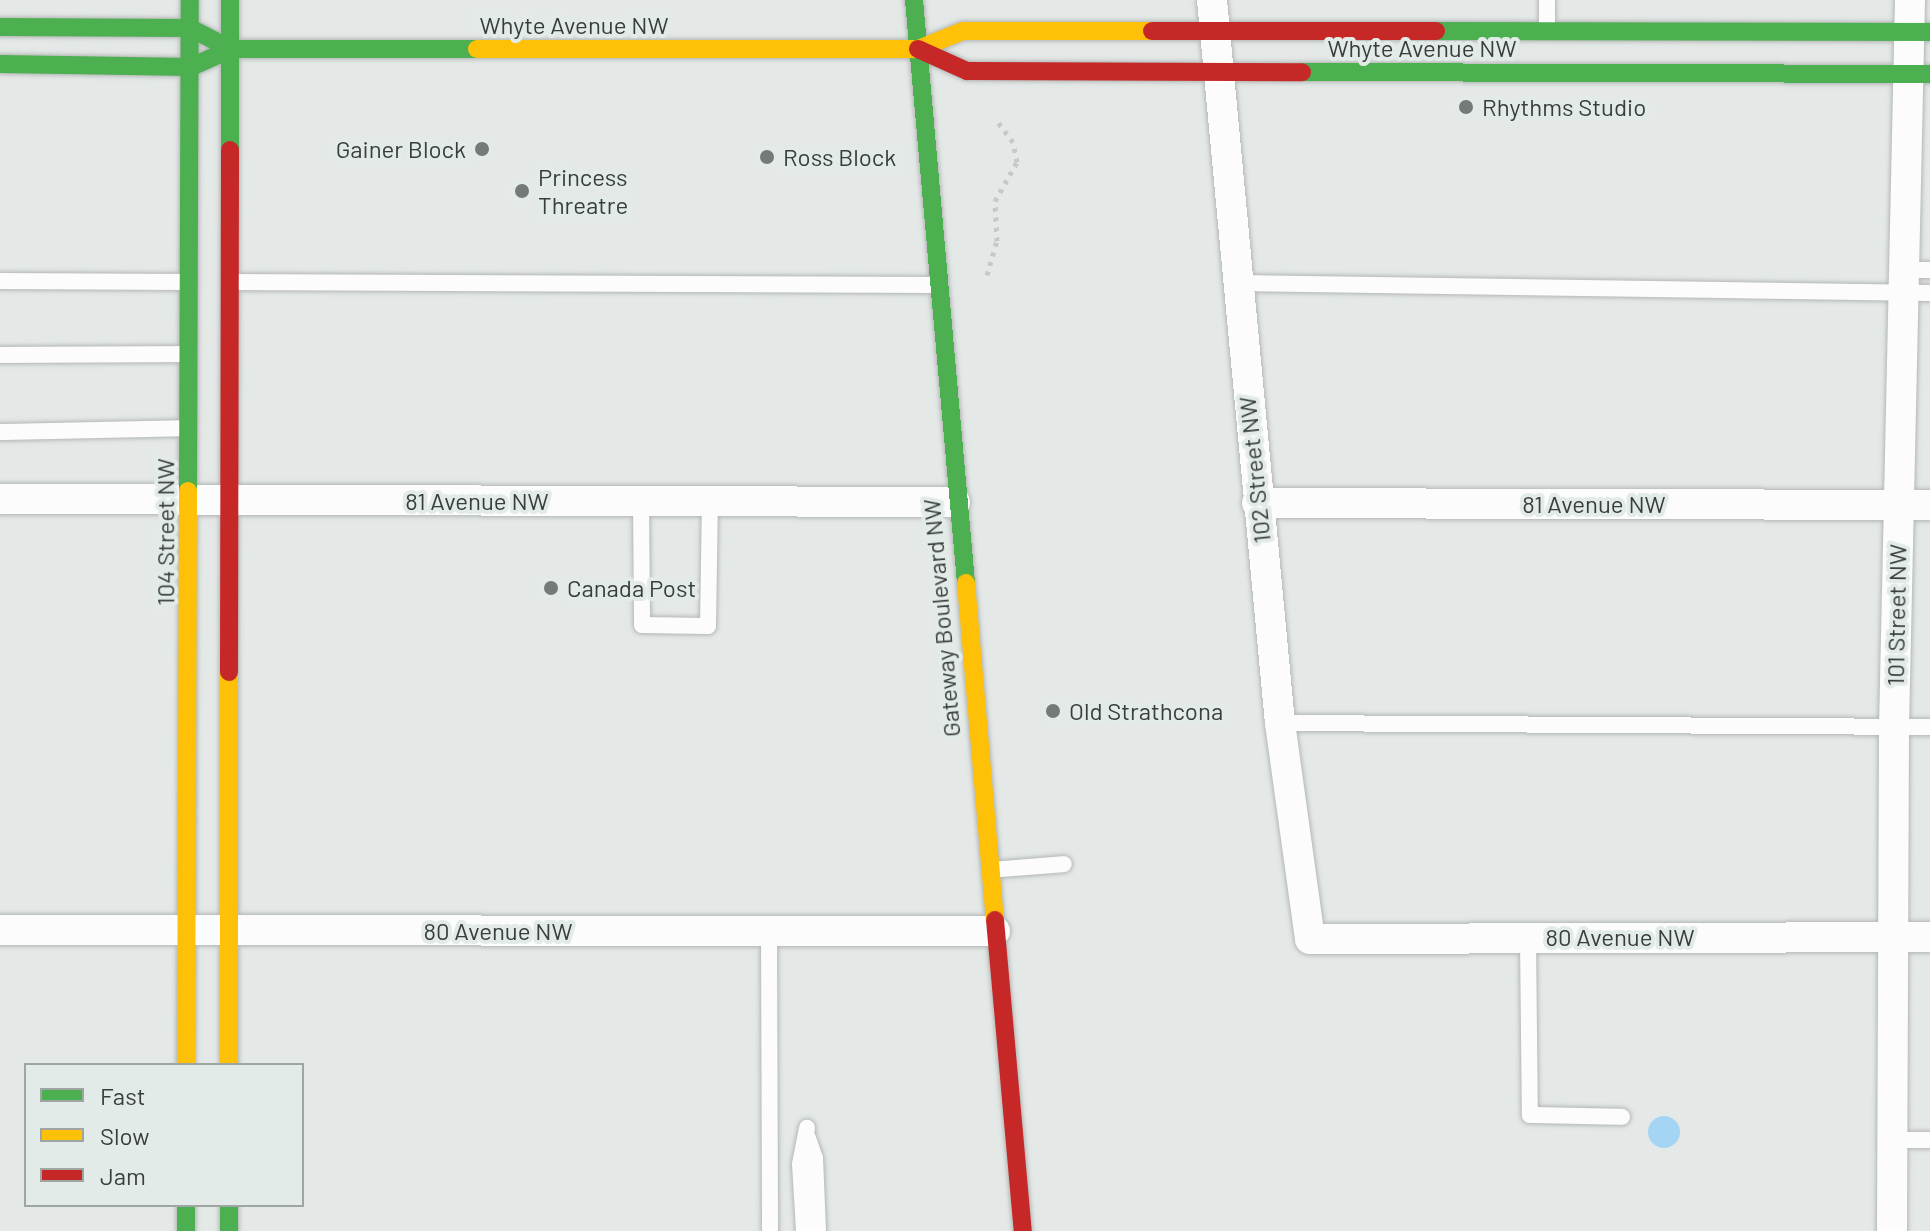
<!DOCTYPE html>
<html>
<head>
<meta charset="utf-8">
<style>
	body { margin:0 }
	#map { position:relative; width:1930px; height:1231px; overflow:hidden; background:#e4e9e7; font-family:Barlow,sans-serif }
	div>[style] { position:absolute }
	.water>* { inset:0; background:#a4d5f4 }
	.round { border-radius:50% }
	.path>* { height:5px; margin-top:-2.5px; transform-origin:0; background:repeating-linear-gradient(90deg,#c7c8c8 0 4px,transparent 0 10px) }
	.roads { filter:drop-shadow(0 0 2px #b4b7b6) drop-shadow(0 0 2px #b4b7b6) }
	.lane>* { height:16px; margin:-8px; padding:0 8px; transform-origin:8px; border-radius:8px; background:#fbfcfb }
	.street>* { height:30px; margin:-15px; padding:0 15px; transform-origin:15px; border-radius:15px; background:#fbfcfb }
	.fast>* { height:18px; margin:-9px; padding:0 9px; transform-origin:9px; border-radius:9px; background:#4caf50 }
	.slow>* { height:18px; margin:-9px; padding:0 9px; transform-origin:9px; border-radius:9px; background:#ffc107 }
	.jam>* { height:18px; margin:-9px; padding:0 9px; transform-origin:9px; border-radius:9px; background:#c62828 }
	.dots>* { width:22px; height:22px; translate:-50% -50%; box-sizing:border-box; border:4px solid #e2ebe7; border-radius:50% }
	span { translate:-50% -50%; white-space:nowrap; text-align:center; line-height:1.15; -webkit-text-stroke:8px #e2ebe7; paint-order:stroke }
	.street-label { font-size:24px; color:#393d3b }
	.poi-label { font-size:24px; color:#393d3b }
	.left { translate:0 -50%; text-align:left }
	.right { translate:-100% -50%; text-align:right }
	.legend { position:absolute; left:24px; top:1063px; width:280px; height:144px; box-sizing:border-box; background:#e2ebe7; border:2px solid #9ea5a2; margin:0; padding:10px 14px; list-style:none; font-size:24px; color:#393d3b }
	.legend li { display:flex; align-items:center; gap:16px; height:40px }
	.legend b { width:40px; border:2px solid #9ea5a2 }
</style>
</head>
<body>
<div id="map">
	<div class="water">
		<div class="round" style="left:1648px;top:1116px;width:32px;height:32px"></div>
	</div>
	<div class="path">
		<div style="left:987px;top:275px;width:35px;rotate:-74deg"></div>
		<div style="left:997px;top:241px;width:40px;rotate:-92.9deg"></div>
		<div style="left:995px;top:201px;width:45px;rotate:-60.6deg"></div>
		<div style="left:1017px;top:162px;width:20px;rotate:-101deg"></div>
		<div style="left:1013px;top:142px;width:25px;rotate:-127deg"></div>
	</div>
	<div class="roads">
		<div class="lane">
			<div style="left:1547px;top:0;width:30px;rotate:90deg"></div>
			<div style="left:1905px;top:270px;width:25px"></div>
			<div style="left:0;top:281px;width:189px;rotate:0.3deg"></div>
			<div style="left:229px;top:282px;width:708px;rotate:0.24deg"></div>
			<div style="left:1236px;top:283px;width:694px;rotate:0.83deg"></div>
			<div style="left:0;top:355px;width:188px;rotate:-0.3deg"></div>
			<div style="left:0;top:432px;width:186px;rotate:-1.2deg"></div>
			<div style="left:641px;top:501px;width:124px;rotate:89.5deg"></div>
			<div style="left:642px;top:625px;width:66px;rotate:0.9deg"></div>
			<div style="left:708px;top:626px;width:125px;rotate:-89.1deg"></div>
			<div style="left:1280px;top:723px;width:650px;rotate:0.35deg"></div>
			<div style="left:990px;top:870px;width:74px;rotate:-4.6deg"></div>
			<div style="left:769px;top:932px;width:299px;rotate:89.8deg"></div>
			<div style="left:1528px;top:938px;width:177px;rotate:89.4deg"></div>
			<div style="left:1530px;top:1115px;width:92px;rotate:1.2deg"></div>
			<div style="left:808px;top:1138px;width:21px;rotate:71deg"></div>
			<div style="left:815px;top:1158px;width:73px;rotate:87.6deg"></div>
			<div style="left:1893px;top:1140px;width:37px"></div>
			<div style="left:804px;top:1231px;width:67px;rotate:-93.4deg"></div>
			<div style="left:800px;top:1164px;width:37px;rotate:-79deg"></div>
		</div>
		<div class="street">
			<div style="left:1212px;top:0;width:726px;rotate:84.63deg"></div>
			<div style="left:1280px;top:723px;width:218px;rotate:82.1deg"></div>
			<div style="left:1310px;top:939px;width:620px;rotate:-0.18deg"></div>
			<div style="left:0;top:499px;width:955px;rotate:0.18deg"></div>
			<div style="left:1257px;top:503px;width:673px;rotate:0.17deg"></div>
			<div style="left:0;top:930px;width:995px;rotate:0.06deg"></div>
			<div style="left:1892px;top:1231px;width:504px;rotate:-89.77deg"></div>
			<div style="left:1894px;top:727px;width:727px;rotate:-88.74deg"></div>
		</div>
		<div class="fast">
			<div style="left:914px;top:0;width:585px;rotate:84.9deg"></div>
			<div style="left:0;top:27px;width:190px;rotate:0.3deg"></div>
			<div style="left:190px;top:28px;width:28px;rotate:27deg"></div>
			<div style="left:1436px;top:31px;width:494px;rotate:0.1deg"></div>
			<div style="left:0;top:64px;width:191px;rotate:0.9deg"></div>
			<div style="left:191px;top:67px;width:44px;rotate:-24.2deg"></div>
			<div style="left:231px;top:49px;width:246px"></div>
			<div style="left:1302px;top:72px;width:628px;rotate:0.18deg"></div>
			<div style="left:230px;top:150px;width:150px;rotate:-90deg"></div>
			<div style="left:188px;top:491px;width:491px;rotate:-89.8deg"></div>
			<div style="left:186px;top:1205px;width:26px;rotate:90deg"></div>
			<div style="left:229px;top:1205px;width:26px;rotate:90deg"></div>
		</div>
		<div class="slow">
			<div style="left:477px;top:49px;width:441px"></div>
			<div style="left:918px;top:49px;width:48px;rotate:-21.8deg"></div>
			<div style="left:963px;top:31px;width:189px"></div>
			<div style="left:966px;top:583px;width:338px;rotate:85.1deg"></div>
			<div style="left:186px;top:1065px;width:574px;rotate:-89.8deg"></div>
			<div style="left:229px;top:1065px;width:393px;rotate:-90deg"></div>
		</div>
		<div class="jam">
			<div style="left:1152px;top:31px;width:284px"></div>
			<div style="left:918px;top:49px;width:54px;rotate:24.2deg"></div>
			<div style="left:967px;top:71px;width:335px;rotate:0.2deg"></div>
			<div style="left:229px;top:672px;width:522px;rotate:-89.89deg"></div>
			<div style="left:995px;top:920px;width:312px;rotate:84.9deg"></div>
		</div>
	</div>
	<div class="dots">
		<div style="left:1466px;top:107px;background:#757977"></div>
		<div style="left:482px;top:149px;background:#757977"></div>
		<div style="left:767px;top:157px;background:#757977"></div>
		<div style="left:522px;top:191px;background:#757977"></div>
		<div style="left:551px;top:588px;background:#757977"></div>
		<div style="left:1053px;top:711px;background:#757977"></div>
	</div>
	<div class="street-label">
		<span style="left:574px;top:25px">Whyte Avenue NW</span>
		<span style="left:1422px;top:48px">Whyte Avenue NW</span>
		<span style="left:1254px;top:470px;rotate:-96deg">102 Street NW</span>
		<span style="left:477px;top:501px">81 Avenue NW</span>
		<span style="left:1594px;top:504px">81 Avenue NW</span>
		<span style="left:165px;top:532px;rotate:-90deg">104 Street NW</span>
		<span style="left:1896px;top:615px;rotate:-89deg">101 Street NW</span>
		<span style="left:941px;top:618px;rotate:-95deg">Gateway Boulevard NW</span>
		<span style="left:498px;top:931px">80 Avenue NW</span>
		<span style="left:1620px;top:937px">80 Avenue NW</span>
	</div>
	<div class="poi-label">
		<span class="left" style="left:1482px;top:107px">Rhythms Studio</span>
		<span class="right" style="left:466px;top:149px">Gainer Block</span>
		<span class="left" style="left:783px;top:157px">Ross Block</span>
		<span class="left" style="left:538px;top:191px">Princess<br>Threatre</span>
		<span class="left" style="left:567px;top:588px">Canada Post</span>
		<span class="left" style="left:1069px;top:711px">Old Strathcona</span>
	</div>
	<ul class="legend">
	<li><b style="height:10px;background:#4caf50"></b>Fast</li>
	<li><b style="height:10px;background:#ffc107"></b>Slow</li>
	<li><b style="height:10px;background:#c62828"></b>Jam</li>
	</ul>
</div>
</body>
</html>
